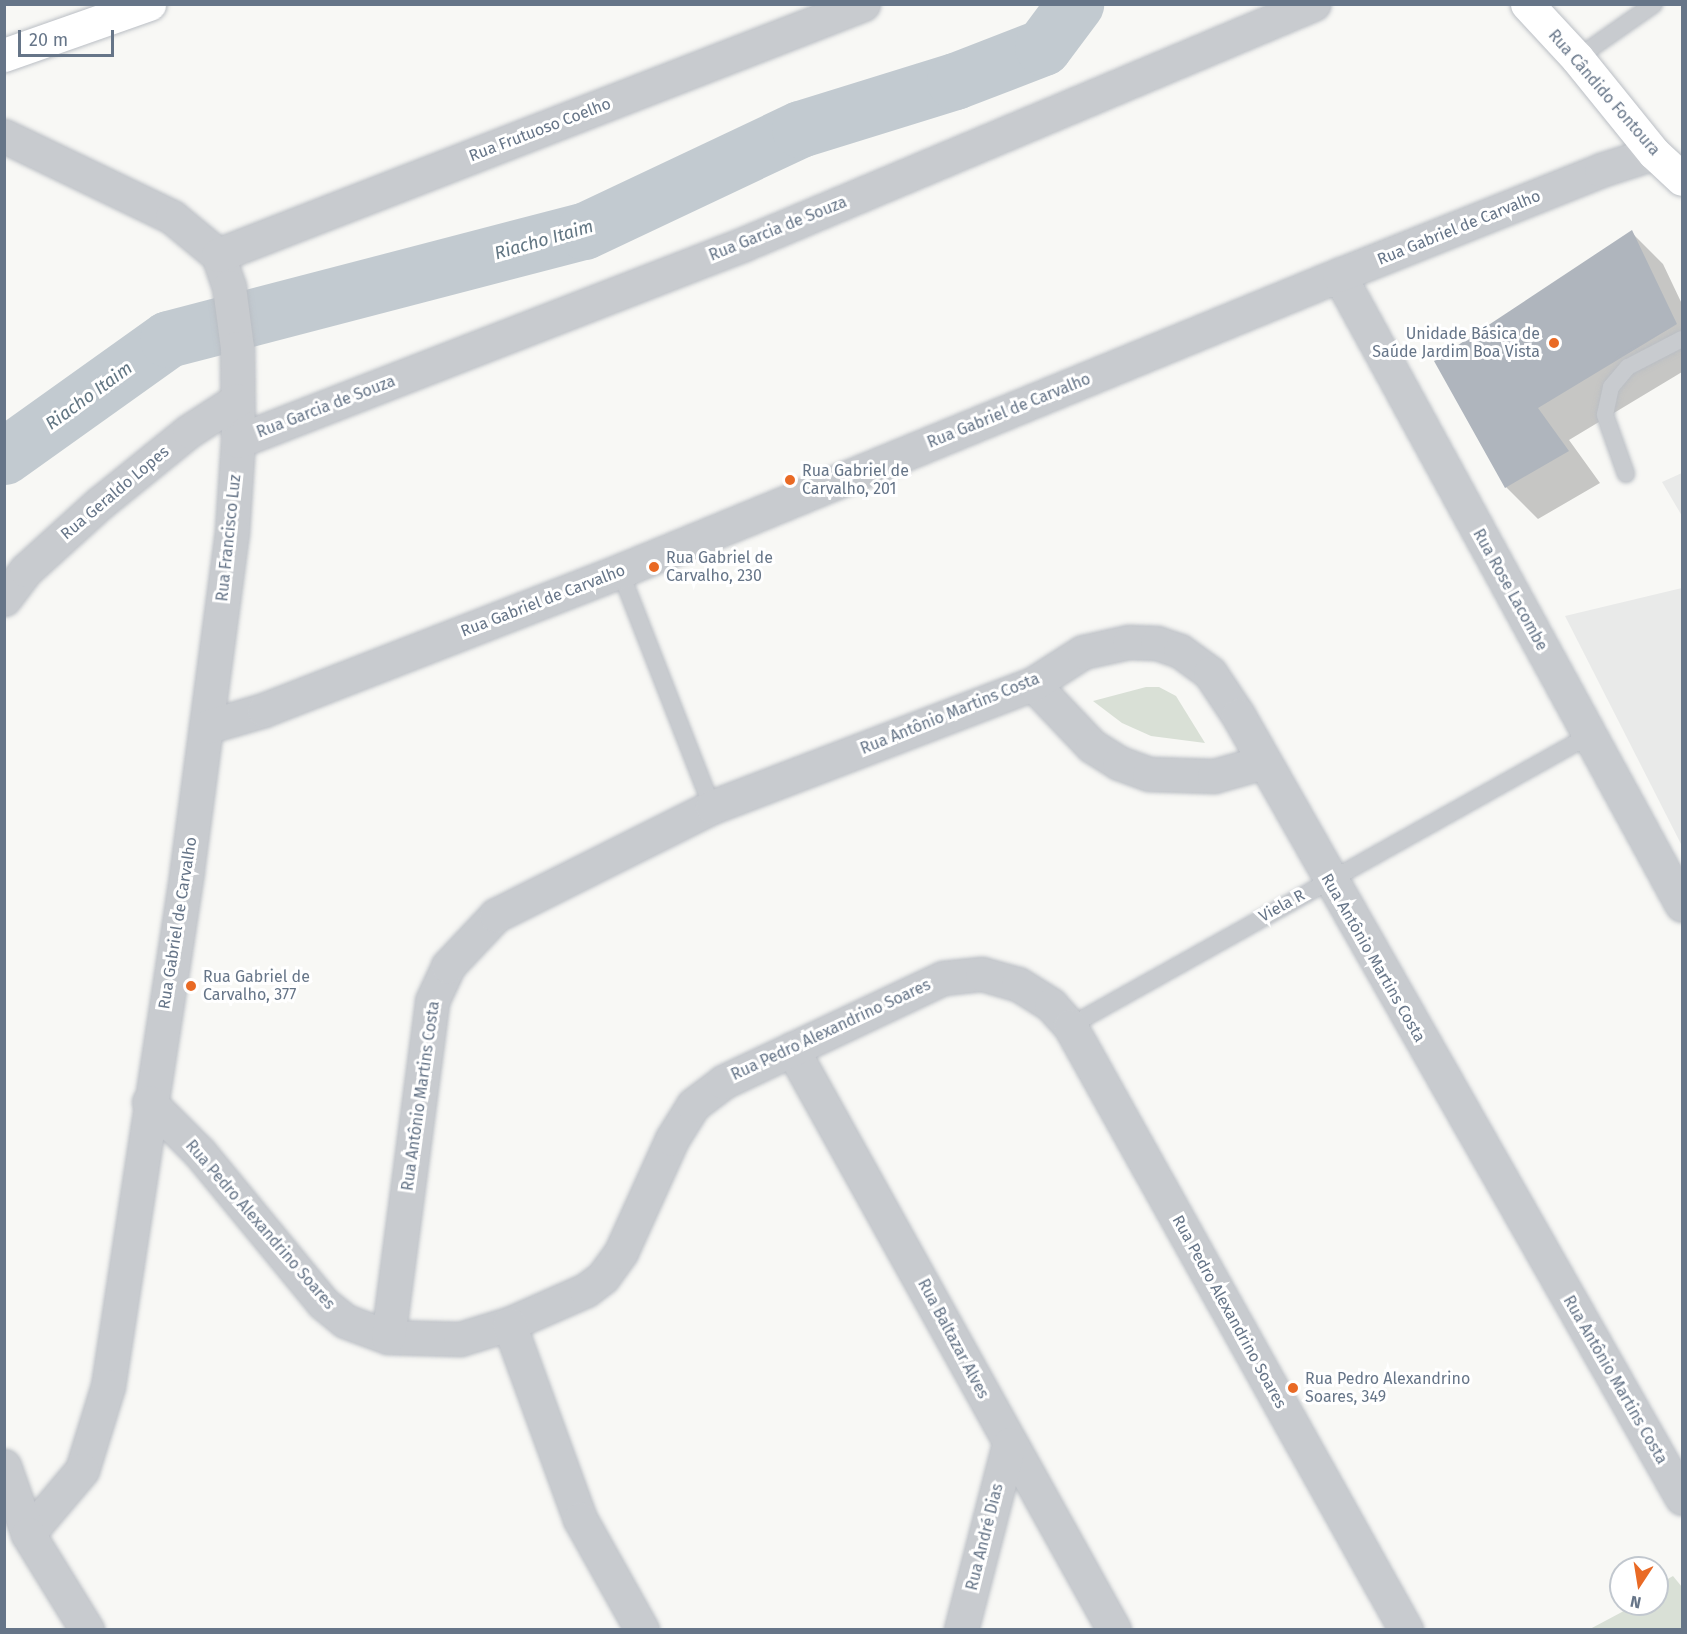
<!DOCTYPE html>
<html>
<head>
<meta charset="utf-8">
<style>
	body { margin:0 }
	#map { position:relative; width:1687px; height:1634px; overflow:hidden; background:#f8f8f5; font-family:"Fira Sans",sans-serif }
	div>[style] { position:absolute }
	.built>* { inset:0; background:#e9eae9 }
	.green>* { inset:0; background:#d9e0d6 }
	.shadow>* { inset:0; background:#0003 }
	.river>* { height:57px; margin:-28.5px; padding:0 28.5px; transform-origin:28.5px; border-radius:28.5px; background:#c2cad0 }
	.building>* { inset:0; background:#afb5bd }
	.roads { filter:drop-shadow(0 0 2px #babec4) drop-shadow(0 0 2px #babec4) }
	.lane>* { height:16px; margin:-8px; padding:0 8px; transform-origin:8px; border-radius:8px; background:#c8cbcf }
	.street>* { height:33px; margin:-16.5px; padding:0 16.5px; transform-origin:16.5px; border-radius:16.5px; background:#c8cbcf }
	.secondary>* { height:33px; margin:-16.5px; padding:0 16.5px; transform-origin:16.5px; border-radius:16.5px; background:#fff }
	.dots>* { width:16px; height:16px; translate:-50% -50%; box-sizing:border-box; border:3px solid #fff; border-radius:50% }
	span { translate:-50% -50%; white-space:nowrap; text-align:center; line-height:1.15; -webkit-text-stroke:6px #fff; paint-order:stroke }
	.street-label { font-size:16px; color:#667588 }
	.poi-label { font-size:16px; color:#667588 }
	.right { translate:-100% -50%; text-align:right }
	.left { translate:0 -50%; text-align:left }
	.water-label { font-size:18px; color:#627683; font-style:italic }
	.frame { position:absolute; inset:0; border:6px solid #667588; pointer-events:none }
	.north { position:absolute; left:1609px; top:1556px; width:60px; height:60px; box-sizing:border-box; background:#fff; border:2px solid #c2c8cf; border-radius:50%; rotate:192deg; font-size:16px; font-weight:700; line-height:24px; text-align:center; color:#667588 }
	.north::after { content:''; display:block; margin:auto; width:21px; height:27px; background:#e96a25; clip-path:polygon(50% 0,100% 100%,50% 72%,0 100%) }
	.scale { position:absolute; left:18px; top:30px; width:96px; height:27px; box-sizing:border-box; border:3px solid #667588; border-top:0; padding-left:8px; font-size:18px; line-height:21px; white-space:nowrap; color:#667588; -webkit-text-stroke:4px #fff; paint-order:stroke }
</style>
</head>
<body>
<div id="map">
	<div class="built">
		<div style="clip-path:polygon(1682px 473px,1682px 516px,1662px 482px)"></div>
		<div style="clip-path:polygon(1682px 588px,1682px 846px,1565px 616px)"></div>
	</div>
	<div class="green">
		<div style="clip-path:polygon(1146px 687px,1159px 687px,1176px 696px,1205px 743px,1151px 736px,1122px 723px,1093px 701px)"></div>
		<div style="clip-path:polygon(1673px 1576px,1682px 1587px,1682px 1629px,1590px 1629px,1637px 1604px,1657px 1604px,1657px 1585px)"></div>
	</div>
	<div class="shadow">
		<div style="clip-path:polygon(1631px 232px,1663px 264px,1682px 304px,1682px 372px,1569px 440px,1600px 483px,1538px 519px,1506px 487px,1436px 362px)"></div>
	</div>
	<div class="river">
		<div style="left:4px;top:456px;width:201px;rotate:-35.5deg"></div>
		<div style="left:168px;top:339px;width:430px;rotate:-14.6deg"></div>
		<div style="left:584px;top:231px;width:239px;rotate:-25.3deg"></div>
		<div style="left:800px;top:129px;width:162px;rotate:-17.2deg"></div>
		<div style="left:955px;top:81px;width:94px;rotate:-21.1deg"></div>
		<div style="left:1043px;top:47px;width:54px;rotate:-53.3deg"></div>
	</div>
	<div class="building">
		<div style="clip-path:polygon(1632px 230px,1677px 324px,1538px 408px,1569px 451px,1505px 488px,1434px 361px)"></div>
	</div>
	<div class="roads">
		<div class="lane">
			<div style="left:1577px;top:58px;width:94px;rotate:-35deg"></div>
			<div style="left:1626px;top:474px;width:63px;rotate:-109.6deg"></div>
			<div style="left:1605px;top:415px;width:29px;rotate:-78deg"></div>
			<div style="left:1611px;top:387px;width:26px;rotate:-50deg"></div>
			<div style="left:1628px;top:367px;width:61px;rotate:-27.4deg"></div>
			<div style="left:620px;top:571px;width:253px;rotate:68.7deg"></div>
			<div style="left:1070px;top:1026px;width:596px;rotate:-29.23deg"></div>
		</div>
		<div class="street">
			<div style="left:4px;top:136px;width:187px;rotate:25.7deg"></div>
			<div style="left:172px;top:217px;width:60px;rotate:39.6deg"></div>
			<div style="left:218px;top:255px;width:34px;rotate:71deg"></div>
			<div style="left:229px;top:287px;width:62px;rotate:82.5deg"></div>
			<div style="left:237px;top:348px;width:93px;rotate:89.4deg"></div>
			<div style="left:238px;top:441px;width:91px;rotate:93.8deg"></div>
			<div style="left:232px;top:532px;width:342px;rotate:97.6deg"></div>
			<div style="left:187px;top:871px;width:521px;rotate:98.72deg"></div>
			<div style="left:108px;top:1386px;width:88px;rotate:107.2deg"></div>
			<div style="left:82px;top:1470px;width:84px;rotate:130.2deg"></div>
			<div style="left:218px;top:255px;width:692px;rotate:-21.26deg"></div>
			<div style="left:1339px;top:275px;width:717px;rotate:61.43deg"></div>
			<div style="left:238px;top:441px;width:543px;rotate:-21.27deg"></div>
			<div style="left:744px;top:244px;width:618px;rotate:-22.87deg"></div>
			<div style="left:4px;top:599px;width:36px;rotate:-53deg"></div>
			<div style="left:26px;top:570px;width:100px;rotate:-42.2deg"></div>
			<div style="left:100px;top:503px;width:114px;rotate:-39deg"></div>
			<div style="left:189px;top:431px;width:57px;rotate:-32.9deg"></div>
			<div style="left:1033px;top:684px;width:86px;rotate:46.4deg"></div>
			<div style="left:1092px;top:746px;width:32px;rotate:32deg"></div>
			<div style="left:1119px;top:763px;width:32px;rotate:20deg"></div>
			<div style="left:1149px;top:774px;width:65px;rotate:1.8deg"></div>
			<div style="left:1214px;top:776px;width:51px;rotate:-15.9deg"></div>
			<div style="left:206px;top:727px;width:60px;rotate:-16.3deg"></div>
			<div style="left:264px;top:710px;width:382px;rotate:-21.3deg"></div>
			<div style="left:620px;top:571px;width:778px;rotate:-22.38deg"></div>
			<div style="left:1339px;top:275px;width:282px;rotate:-21.8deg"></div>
			<div style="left:1601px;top:170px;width:56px;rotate:-17.8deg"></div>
			<div style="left:792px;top:1049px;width:664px;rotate:61deg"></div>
			<div style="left:149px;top:1102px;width:72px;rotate:45deg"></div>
			<div style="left:200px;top:1153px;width:194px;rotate:50.6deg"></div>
			<div style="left:323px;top:1303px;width:28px;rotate:39deg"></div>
			<div style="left:345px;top:1321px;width:46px;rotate:20.4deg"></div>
			<div style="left:388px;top:1337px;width:72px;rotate:1.6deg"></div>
			<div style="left:460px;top:1339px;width:51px;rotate:-17deg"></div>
			<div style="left:509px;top:1324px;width:84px;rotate:-23.8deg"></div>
			<div style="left:586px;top:1290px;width:21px;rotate:-37deg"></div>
			<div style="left:603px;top:1277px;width:31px;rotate:-54deg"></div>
			<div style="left:621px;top:1252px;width:124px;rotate:-65.7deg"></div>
			<div style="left:672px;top:1139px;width:40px;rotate:-58deg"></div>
			<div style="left:693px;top:1105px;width:38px;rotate:-37deg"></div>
			<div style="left:723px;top:1082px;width:243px;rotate:-25.3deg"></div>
			<div style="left:943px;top:978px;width:39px;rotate:-6deg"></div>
			<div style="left:982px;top:974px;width:37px;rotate:16deg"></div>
			<div style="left:1018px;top:984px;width:39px;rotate:32deg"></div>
			<div style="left:1051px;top:1005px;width:28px;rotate:48deg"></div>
			<div style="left:1070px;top:1026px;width:691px;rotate:60.91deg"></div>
			<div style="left:509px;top:1324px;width:208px;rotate:70deg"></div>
			<div style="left:580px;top:1519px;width:127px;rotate:60.8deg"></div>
			<div style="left:388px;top:1337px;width:339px;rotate:-82.5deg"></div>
			<div style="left:432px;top:1001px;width:38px;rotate:-65deg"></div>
			<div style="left:448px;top:966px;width:70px;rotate:-46.7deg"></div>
			<div style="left:496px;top:915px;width:241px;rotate:-26.6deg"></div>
			<div style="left:712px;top:807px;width:344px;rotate:-21deg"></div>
			<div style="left:1033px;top:684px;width:59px;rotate:-32.6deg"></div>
			<div style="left:1083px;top:652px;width:47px;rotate:-12.3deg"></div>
			<div style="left:1129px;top:642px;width:28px;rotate:2deg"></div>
			<div style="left:1157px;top:643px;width:24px;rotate:19deg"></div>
			<div style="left:1180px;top:651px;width:37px;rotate:36deg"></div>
			<div style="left:1210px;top:673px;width:50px;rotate:56.3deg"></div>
			<div style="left:1238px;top:715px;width:900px;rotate:60.44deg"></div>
			<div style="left:4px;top:1466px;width:72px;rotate:70.6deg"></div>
			<div style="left:28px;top:1534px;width:113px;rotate:58.4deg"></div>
			<div style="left:961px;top:1630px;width:192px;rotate:-75.5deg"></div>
		</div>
		<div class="secondary">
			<div style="left:1527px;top:4px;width:74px;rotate:47.2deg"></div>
			<div style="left:1577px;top:58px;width:122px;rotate:51deg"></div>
			<div style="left:1654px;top:153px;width:38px;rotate:43deg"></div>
			<div style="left:4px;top:55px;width:154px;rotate:-19.4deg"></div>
		</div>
	</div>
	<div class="dots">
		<div style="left:1554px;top:343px;background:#e96a25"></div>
		<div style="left:790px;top:480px;background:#e96a25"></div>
		<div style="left:654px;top:567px;background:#e96a25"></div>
		<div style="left:191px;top:986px;background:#e96a25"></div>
		<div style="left:1293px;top:1388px;background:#e96a25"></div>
	</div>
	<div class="street-label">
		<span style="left:1604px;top:93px;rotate:49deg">Rua Cândido Fontoura</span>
		<span style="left:540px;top:130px;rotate:-21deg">Rua Frutuoso Coelho</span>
		<span style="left:1459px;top:228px;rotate:-22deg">Rua Gabriel de Carvalho</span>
		<span style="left:778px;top:229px;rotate:-22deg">Rua Garcia de Souza</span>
		<span style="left:326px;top:407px;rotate:-21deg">Rua Garcia de Souza</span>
		<span style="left:1009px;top:411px;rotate:-22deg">Rua Gabriel de Carvalho</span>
		<span style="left:115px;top:493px;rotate:-40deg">Rua Geraldo Lopes</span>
		<span style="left:229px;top:538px;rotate:-84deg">Rua Francisco Luz</span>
		<span style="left:1510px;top:590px;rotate:61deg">Rua Rose Lacombe</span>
		<span style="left:543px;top:601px;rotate:-21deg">Rua Gabriel de Carvalho</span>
		<span style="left:950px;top:714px;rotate:-22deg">Rua Antônio Martins Costa</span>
		<span style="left:1282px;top:906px;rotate:-29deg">Viela R</span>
		<span style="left:178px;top:923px;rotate:-81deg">Rua Gabriel de Carvalho</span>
		<span style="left:1373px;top:958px;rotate:60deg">Rua Antônio Martins Costa</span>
		<span style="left:831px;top:1030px;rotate:-25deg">Rua Pedro Alexandrino Soares</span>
		<span style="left:421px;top:1096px;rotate:-82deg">Rua Antônio Martins Costa</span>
		<span style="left:260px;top:1225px;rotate:49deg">Rua Pedro Alexandrino Soares</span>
		<span style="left:1229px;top:1312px;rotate:61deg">Rua Pedro Alexandrino Soares</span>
		<span style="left:953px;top:1339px;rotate:62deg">Rua Baltazar Alves</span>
		<span style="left:1615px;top:1380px;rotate:60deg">Rua Antônio Martins Costa</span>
		<span style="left:985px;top:1537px;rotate:-76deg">Rua André Dias</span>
	</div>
	<div class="poi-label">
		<span class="right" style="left:1540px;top:343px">Unidade Básica de<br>Saúde Jardim Boa Vista</span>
		<span class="left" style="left:802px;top:480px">Rua Gabriel de<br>Carvalho, 201</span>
		<span class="left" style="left:666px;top:567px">Rua Gabriel de<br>Carvalho, 230</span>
		<span class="left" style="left:203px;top:986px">Rua Gabriel de<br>Carvalho, 377</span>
		<span class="left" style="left:1305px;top:1388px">Rua Pedro Alexandrino<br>Soares, 349</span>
	</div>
	<div class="water-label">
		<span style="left:544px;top:240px;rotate:-16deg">Riacho Itaim</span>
		<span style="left:89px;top:396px;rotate:-36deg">Riacho Itaim</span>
	</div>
	<div class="frame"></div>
	<div class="north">N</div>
	<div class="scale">20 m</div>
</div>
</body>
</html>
